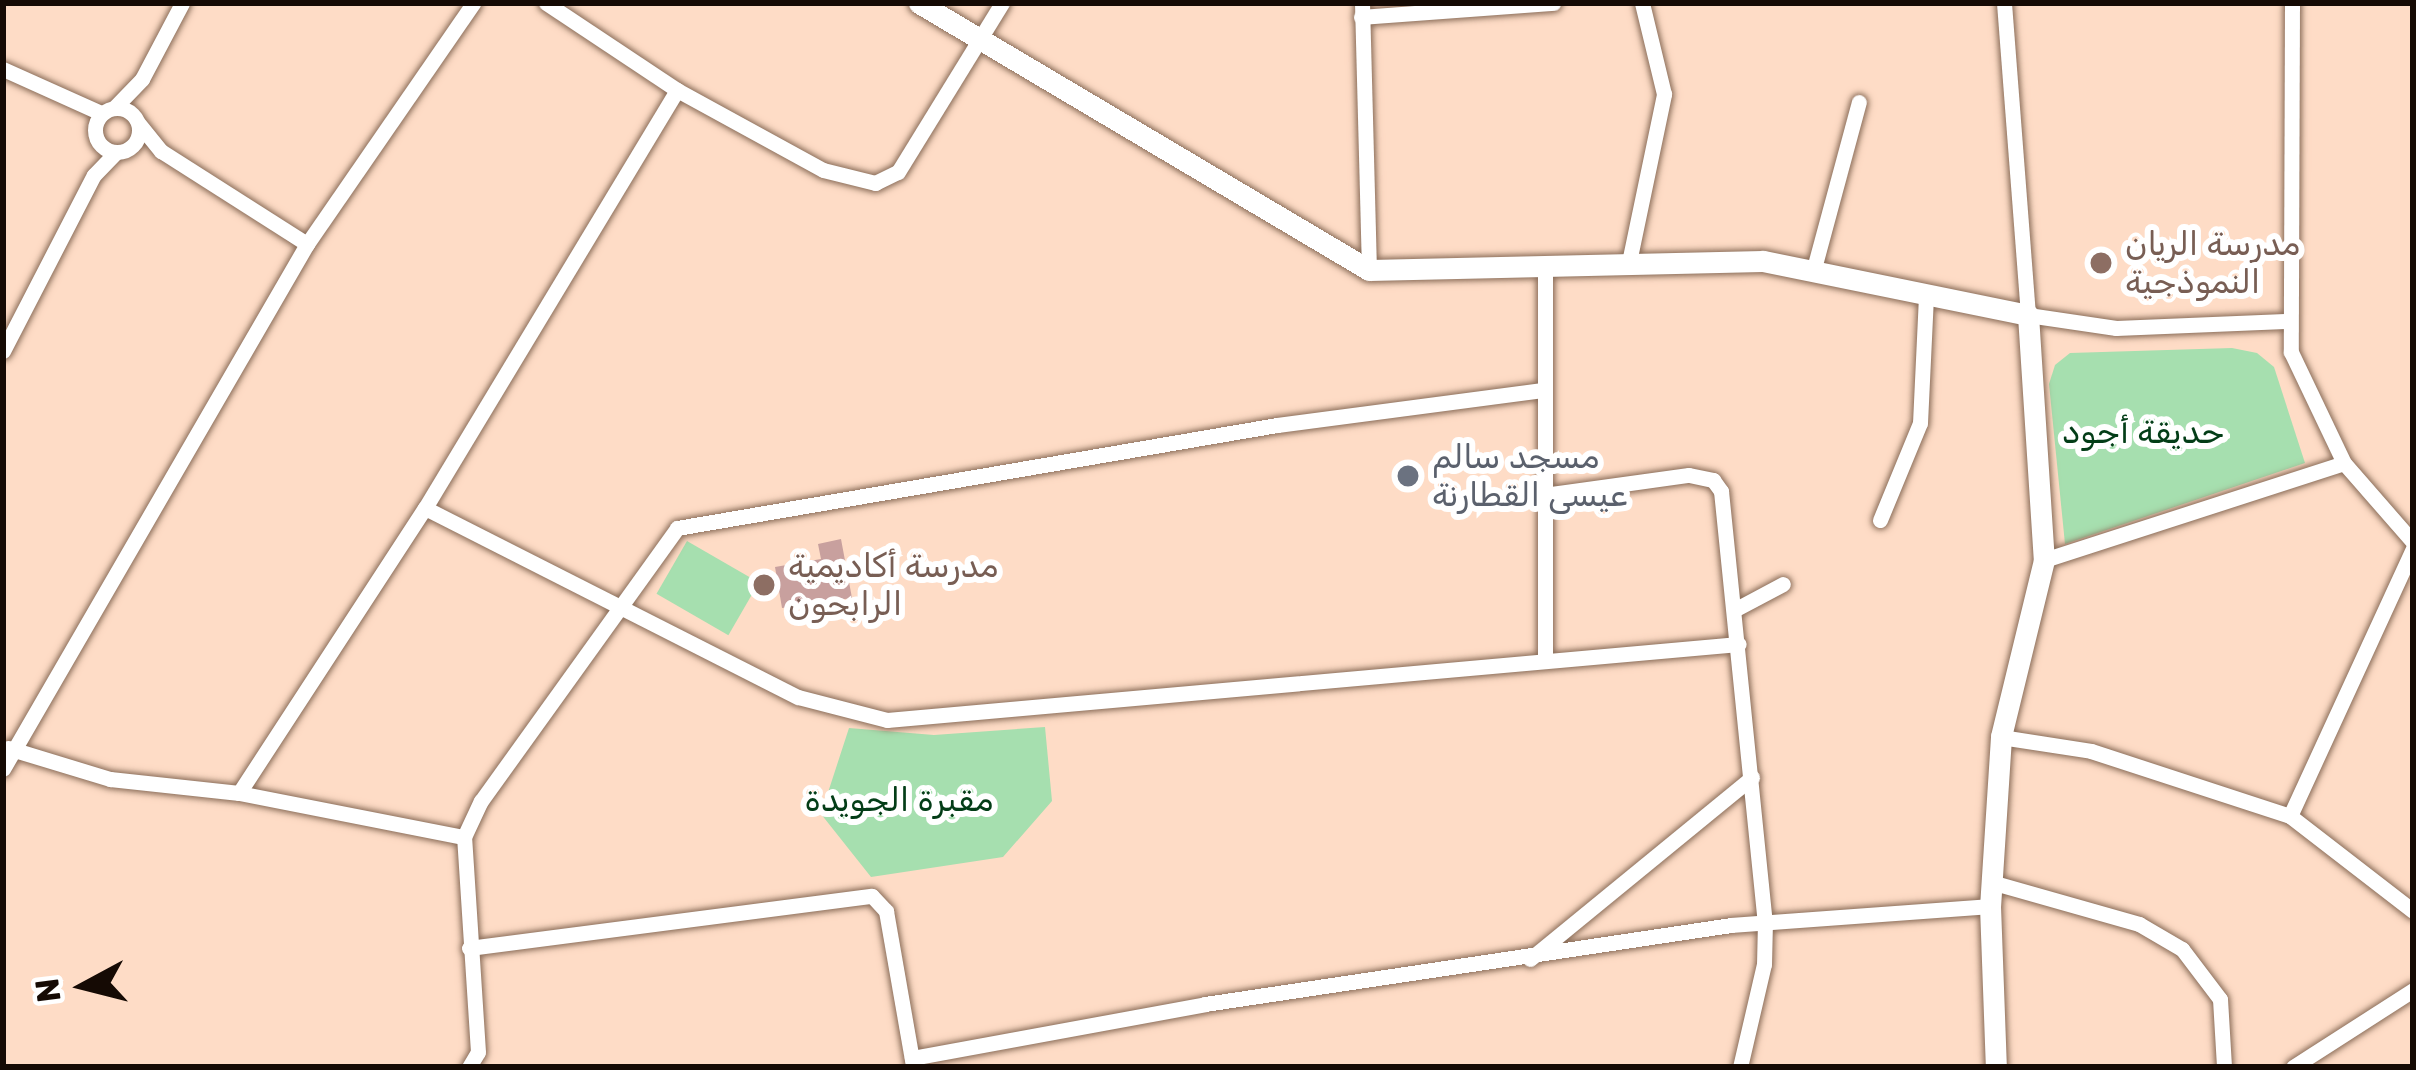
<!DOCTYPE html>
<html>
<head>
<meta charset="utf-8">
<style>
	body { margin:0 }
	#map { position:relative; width:2416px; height:1070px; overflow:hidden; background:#fedcc6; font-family:Rubik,Cairo,sans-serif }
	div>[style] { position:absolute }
	.green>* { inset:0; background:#a6dfaf; transform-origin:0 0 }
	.building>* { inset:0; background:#c8a09e }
	.roads { filter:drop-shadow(0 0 3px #8a6d59) drop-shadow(0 0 3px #8a6d59) }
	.street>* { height:15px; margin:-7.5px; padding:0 7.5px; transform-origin:7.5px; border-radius:7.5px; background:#fff }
	.street>.ring { margin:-7.5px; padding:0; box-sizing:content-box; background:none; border:15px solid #fff; border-radius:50% }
	.secondary>* { height:21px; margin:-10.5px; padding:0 10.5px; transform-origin:10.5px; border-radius:10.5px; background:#fff }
	.dots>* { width:33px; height:33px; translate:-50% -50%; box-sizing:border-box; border:6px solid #fff; border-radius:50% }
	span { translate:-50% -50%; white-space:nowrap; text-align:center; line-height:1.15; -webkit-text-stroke:12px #fff; paint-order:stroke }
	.education-label { font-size:33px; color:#785e54 }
	.left { translate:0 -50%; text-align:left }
	.park-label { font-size:33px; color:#033d17 }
	.worship-label { font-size:33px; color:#5b616d }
	.frame { position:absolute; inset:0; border:6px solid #150a04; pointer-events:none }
	.north { position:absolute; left:24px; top:926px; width:120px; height:120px; -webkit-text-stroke:9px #fff; paint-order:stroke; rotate:263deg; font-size:33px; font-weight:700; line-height:48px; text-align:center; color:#150a04 }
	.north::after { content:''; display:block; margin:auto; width:42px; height:54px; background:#150a04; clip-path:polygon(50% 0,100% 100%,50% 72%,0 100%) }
</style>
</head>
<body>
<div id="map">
	<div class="green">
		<div style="clip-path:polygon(2232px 348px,2257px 353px,2274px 367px,2305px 463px,2065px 544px,2049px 384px,2055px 365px,2070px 353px)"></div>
		<div style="left:687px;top:541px;width:83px;height:61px;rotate:30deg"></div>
		<div style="clip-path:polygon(1045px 727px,1052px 801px,1003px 857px,871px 877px,821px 814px,849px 728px,934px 735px)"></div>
	</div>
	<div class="building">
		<div style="clip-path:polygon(841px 539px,852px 598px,782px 608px,775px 567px,821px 559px,818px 544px)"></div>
	</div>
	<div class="roads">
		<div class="street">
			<div style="left:546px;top:3px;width:157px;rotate:33.6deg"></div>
			<div style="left:677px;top:90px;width:166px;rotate:28.7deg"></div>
			<div style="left:823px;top:170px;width:54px;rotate:14deg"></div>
			<div style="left:875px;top:183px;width:25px;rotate:-26deg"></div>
			<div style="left:898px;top:172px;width:198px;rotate:-58.4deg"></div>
			<div style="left:1362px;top:3px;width:267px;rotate:88.5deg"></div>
			<div style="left:2004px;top:3px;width:313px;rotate:85.6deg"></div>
			<div style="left:2028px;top:315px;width:89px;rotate:8.4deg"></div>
			<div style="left:2116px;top:328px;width:169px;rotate:-2.4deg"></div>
			<div style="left:2292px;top:3px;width:349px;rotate:90.2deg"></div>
			<div style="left:2291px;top:352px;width:123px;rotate:64.5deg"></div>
			<div style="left:2344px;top:463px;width:105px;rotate:48.9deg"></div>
			<div style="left:1361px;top:17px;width:193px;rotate:-4.2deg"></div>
			<div style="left:3px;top:69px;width:107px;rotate:24.2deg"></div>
			<div style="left:115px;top:107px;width:39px;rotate:-46deg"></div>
			<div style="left:142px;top:79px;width:86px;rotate:-62.2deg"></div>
			<div class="ring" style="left:95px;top:108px;width:29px;height:29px"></div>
			<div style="left:139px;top:124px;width:35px;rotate:51deg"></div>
			<div style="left:161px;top:151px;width:173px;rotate:32.5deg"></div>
			<div style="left:1629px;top:262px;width:172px;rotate:-78.2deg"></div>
			<div style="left:1664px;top:94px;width:94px;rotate:-103.6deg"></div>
			<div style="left:1545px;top:270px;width:389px;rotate:90deg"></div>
			<div style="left:1813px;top:272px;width:176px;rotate:-74.9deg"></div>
			<div style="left:3px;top:351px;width:198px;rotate:-62.7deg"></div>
			<div style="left:94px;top:175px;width:32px;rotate:-46deg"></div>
			<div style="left:1544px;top:495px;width:146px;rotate:-7.9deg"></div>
			<div style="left:1689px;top:475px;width:25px;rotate:12deg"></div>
			<div style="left:1713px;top:480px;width:14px;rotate:54deg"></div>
			<div style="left:1721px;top:491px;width:432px;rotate:84.2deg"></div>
			<div style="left:1765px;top:921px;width:43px;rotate:91.3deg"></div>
			<div style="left:1764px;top:964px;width:106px;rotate:103.1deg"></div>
			<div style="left:425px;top:508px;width:418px;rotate:26.9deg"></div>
			<div style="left:798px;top:697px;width:92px;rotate:14.5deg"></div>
			<div style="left:887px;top:720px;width:855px;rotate:-5.1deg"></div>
			<div style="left:1880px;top:520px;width:105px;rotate:-67.6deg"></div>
			<div style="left:1920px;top:423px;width:126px;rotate:-87.3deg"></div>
			<div style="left:2044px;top:560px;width:315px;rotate:-17.9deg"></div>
			<div style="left:1736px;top:609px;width:53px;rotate:-28deg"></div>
			<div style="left:2001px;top:737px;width:91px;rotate:8.8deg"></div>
			<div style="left:2091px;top:751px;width:209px;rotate:18.1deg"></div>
			<div style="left:2290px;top:816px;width:155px;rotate:37.7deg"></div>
			<div style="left:8px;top:748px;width:107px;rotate:16.9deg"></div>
			<div style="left:110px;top:779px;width:130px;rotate:6.2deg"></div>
			<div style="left:239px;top:793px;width:229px;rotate:11.1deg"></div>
			<div style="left:3px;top:769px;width:607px;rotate:-59.93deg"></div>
			<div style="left:307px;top:244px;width:293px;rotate:-55.4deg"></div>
			<div style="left:239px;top:793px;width:340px;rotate:-56.9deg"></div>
			<div style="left:425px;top:508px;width:488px;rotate:-58.9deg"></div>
			<div style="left:2290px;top:816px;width:295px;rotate:-65.3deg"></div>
			<div style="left:1991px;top:882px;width:154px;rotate:15.8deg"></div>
			<div style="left:2139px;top:924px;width:50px;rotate:30.2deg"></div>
			<div style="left:2182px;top:949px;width:63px;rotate:52.8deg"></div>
			<div style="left:2220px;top:999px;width:68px;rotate:86.6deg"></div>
			<div style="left:469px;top:948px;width:406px;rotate:-7.4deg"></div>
			<div style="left:872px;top:896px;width:21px;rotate:47deg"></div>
			<div style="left:886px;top:911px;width:157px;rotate:80.1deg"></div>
			<div style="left:1530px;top:959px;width:287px;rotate:-39.3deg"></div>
			<div style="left:912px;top:1058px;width:298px;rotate:-10.4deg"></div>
			<div style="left:1205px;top:1004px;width:532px;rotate:-8.54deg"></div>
			<div style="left:1731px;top:925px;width:260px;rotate:-4.2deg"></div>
			<div style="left:469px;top:1067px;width:17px;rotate:-59deg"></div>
			<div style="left:478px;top:1052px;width:215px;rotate:-93.7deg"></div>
			<div style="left:464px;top:837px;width:40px;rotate:-65deg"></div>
			<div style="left:481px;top:801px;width:336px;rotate:-54.3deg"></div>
			<div style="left:677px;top:528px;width:609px;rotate:-9.74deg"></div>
			<div style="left:1277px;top:425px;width:268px;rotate:-7.5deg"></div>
			<div style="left:2293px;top:1067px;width:143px;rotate:-32.7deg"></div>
		</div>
		<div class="secondary">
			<div style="left:919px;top:3px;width:523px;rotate:30.68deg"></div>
			<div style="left:1369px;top:270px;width:394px;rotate:-1.3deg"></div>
			<div style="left:1763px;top:261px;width:270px;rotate:11.5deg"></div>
			<div style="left:2028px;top:315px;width:246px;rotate:86.3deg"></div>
			<div style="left:2044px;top:560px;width:182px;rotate:103.7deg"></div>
			<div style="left:2001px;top:737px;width:169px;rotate:93.7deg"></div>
			<div style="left:1990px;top:906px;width:161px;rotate:87.9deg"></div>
		</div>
	</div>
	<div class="dots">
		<div style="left:2101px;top:263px;background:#8d6e63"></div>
		<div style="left:1408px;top:476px;background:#6b7280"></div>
		<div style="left:764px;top:585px;background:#8d6e63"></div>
	</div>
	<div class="education-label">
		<span class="left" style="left:2125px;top:263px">مدرسة الريان<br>النموذجية</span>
		<span class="left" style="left:788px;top:585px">مدرسة أكاديمية<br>الرابحون</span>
	</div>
	<div class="park-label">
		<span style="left:2143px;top:432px">حديقة أجود</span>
		<span style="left:899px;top:800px">مقبرة الجويدة</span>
	</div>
	<div class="worship-label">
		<span class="left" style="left:1432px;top:476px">مسجد سالم<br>عيسى القطارنة</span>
	</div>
	<div class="frame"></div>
	<div class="north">N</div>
</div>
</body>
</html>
